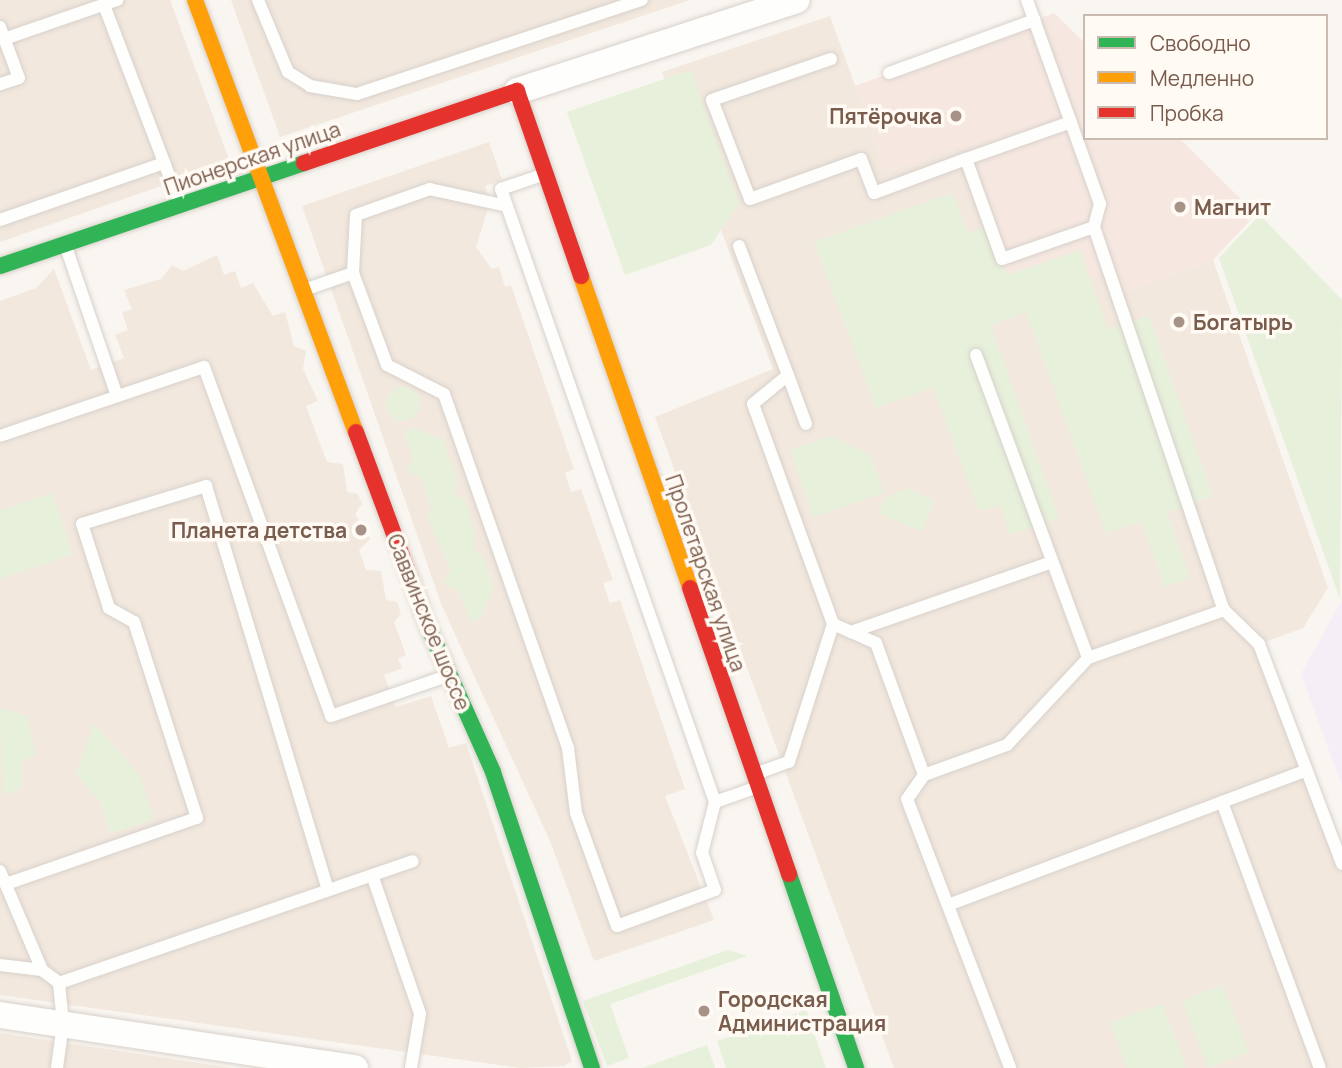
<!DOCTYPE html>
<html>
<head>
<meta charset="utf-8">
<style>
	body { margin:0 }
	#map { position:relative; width:1342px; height:1068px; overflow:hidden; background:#f9f5f0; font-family:Manrope,sans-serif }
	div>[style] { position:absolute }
	.residential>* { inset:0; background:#f2e8de }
	.commercial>* { inset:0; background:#f6e8e1 }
	.education>* { inset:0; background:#f6eef6 }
	.green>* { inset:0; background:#e7f0db; transform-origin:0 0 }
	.round { border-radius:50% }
	.roads { filter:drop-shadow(0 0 2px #d7d1cb) drop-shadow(0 0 2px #d7d1cb) }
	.lane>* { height:12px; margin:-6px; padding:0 6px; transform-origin:6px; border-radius:6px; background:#fefefd }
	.street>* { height:26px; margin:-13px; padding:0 13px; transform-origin:13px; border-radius:13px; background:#fefefd }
	.fast>* { height:16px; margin:-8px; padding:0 8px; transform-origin:8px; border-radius:8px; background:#30b455 }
	.slow>* { height:16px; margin:-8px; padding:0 8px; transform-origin:8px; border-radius:8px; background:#ff9f0a }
	.jam>* { height:16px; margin:-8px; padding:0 8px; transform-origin:8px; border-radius:8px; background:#e5322d }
	.dots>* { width:19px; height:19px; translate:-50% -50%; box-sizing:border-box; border:4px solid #fffaf3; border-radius:50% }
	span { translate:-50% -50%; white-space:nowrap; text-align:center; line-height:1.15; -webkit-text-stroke:7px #fffaf3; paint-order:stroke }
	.poi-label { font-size:21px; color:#7a5c4d; font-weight:700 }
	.right { translate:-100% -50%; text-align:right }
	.left { translate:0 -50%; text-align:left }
	.street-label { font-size:21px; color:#7a5c4d }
	.legend { position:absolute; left:1083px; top:14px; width:245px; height:126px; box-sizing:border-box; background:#fffaf3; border:2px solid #cabbb1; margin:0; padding:9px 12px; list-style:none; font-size:21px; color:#7a5c4d }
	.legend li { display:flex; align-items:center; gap:14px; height:35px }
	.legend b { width:35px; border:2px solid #cabbb1 }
</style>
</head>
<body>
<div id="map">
	<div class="residential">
		<div style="clip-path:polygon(0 0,170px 0,230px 162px,0 242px)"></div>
		<div style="clip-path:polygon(231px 0,690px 0,280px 137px)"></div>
		<div style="clip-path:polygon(830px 16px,886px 172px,961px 145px,1110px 272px,1118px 294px,1213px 260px,1328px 588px,1303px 628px,1260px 644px,1342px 868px,1342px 1068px,894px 1068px,655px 417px,773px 369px,662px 72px)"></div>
		<div style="clip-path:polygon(489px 142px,502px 180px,485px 186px,490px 202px,476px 247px,492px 269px,499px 267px,505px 287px,511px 285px,574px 469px,565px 473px,571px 492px,581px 489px,613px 580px,603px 583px,610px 603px,620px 600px,685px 789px,665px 796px,714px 920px,594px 961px,550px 841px,442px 606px,302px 206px)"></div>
		<div style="clip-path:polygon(217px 255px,224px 275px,235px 271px,241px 288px,253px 283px,273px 316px,285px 312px,294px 346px,306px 351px,303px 369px,318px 401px,306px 406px,327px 462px,343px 464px,347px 492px,358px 494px,362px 504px,355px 514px,370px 539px,359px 550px,366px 570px,381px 571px,386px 600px,397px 602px,401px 614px,394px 622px,406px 655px,398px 658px,402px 668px,384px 675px,396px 707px,431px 696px,449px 748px,466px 743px,572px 1061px,564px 1066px,520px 1068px,0 995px,0 301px,36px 288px,54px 269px,91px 370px,124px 358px,115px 335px,128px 330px,122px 313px,132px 309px,124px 290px,161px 279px,172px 265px,183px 271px)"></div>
		<div style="clip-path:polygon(0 1033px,232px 1068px,0 1068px)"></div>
	</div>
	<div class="commercial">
		<div style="clip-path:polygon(1054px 13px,1085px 43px,1085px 138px,1179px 138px,1256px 214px,1213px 260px,1118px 294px,1110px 272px,1090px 279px,1079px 250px,1007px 275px,961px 146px,886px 172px,855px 86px)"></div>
	</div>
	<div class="education">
		<div style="clip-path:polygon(1342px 600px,1342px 786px,1301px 674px)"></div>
	</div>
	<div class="green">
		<div style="clip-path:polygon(691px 70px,739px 203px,711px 245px,625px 275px,567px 112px)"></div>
		<div style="clip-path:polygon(952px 193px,968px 233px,990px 225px,1008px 275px,1080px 250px,1108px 330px,1149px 316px,1213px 496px,1167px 512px,1190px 578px,1165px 587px,1141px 521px,1106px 533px,1026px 312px,991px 326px,1059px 518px,1010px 535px,1000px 505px,979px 511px,933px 387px,876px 408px,814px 242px)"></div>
		<div style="clip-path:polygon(1260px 215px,1342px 300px,1340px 599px,1219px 258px)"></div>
		<div class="round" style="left:386px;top:387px;width:34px;height:34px"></div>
		<div style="clip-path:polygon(415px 427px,443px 440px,456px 477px,455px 495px,464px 499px,474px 529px,474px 550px,482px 555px,494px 586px,480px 619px,471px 622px,459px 591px,443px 583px,451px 570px,427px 517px,431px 509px,421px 478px,406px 471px,413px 457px,403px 431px)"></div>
		<div style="clip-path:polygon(831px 436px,871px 455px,884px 493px,813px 517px,790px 450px)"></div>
		<div style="clip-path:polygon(908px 488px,935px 501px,921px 532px,879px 513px,885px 498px)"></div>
		<div style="clip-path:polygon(52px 493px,73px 554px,0 579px,0 511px)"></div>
		<div style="clip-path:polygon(0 708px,27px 716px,36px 754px,21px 763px,23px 788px,3px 794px)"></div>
		<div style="clip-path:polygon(94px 724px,140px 775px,154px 820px,110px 833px,100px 801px,76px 774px)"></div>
		<div style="clip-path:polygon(728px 950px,747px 956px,610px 1004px,629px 1058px,607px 1066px,583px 1001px)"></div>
		<div style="left:1223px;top:985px;width:72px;height:44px;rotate:69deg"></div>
		<div style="clip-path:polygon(1162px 1004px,1187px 1068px,1127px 1068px,1110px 1023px)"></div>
		<div style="clip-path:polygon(806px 1010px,826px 1068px,726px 1068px,717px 1041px)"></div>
		<div style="clip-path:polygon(707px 1045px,715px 1068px,642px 1068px)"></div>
	</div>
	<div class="roads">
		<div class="lane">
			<div style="left:258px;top:0;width:78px;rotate:67.4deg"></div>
			<div style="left:288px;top:72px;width:26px;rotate:32deg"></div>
			<div style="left:310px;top:86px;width:48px;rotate:9.7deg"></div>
			<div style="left:357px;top:94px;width:300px;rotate:-18.3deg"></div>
			<div style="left:1027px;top:0;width:217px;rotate:70.3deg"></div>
			<div style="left:1100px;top:204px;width:24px;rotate:105deg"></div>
			<div style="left:1094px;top:227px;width:404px;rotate:71.3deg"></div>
			<div style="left:1224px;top:610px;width:49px;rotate:44.2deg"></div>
			<div style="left:1259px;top:644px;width:235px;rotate:69.3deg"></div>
			<div style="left:104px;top:5px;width:213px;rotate:69.1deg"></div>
			<div style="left:0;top:27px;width:54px;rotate:69.6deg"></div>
			<div style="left:19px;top:78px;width:20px;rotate:162deg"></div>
			<div style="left:4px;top:39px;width:120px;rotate:-19deg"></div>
			<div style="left:831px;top:59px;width:126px;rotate:161deg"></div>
			<div style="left:712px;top:100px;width:106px;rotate:69deg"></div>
			<div style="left:750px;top:199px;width:118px;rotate:-19.8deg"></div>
			<div style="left:861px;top:159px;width:36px;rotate:69deg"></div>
			<div style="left:874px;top:193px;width:98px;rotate:-20.3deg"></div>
			<div style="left:889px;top:73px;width:155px;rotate:-20deg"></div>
			<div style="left:1071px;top:122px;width:111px;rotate:160.6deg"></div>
			<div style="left:966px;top:159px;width:106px;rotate:70.2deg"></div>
			<div style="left:1002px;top:259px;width:97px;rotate:-19.2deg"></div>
			<div style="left:507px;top:206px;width:79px;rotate:-167.6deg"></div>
			<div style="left:430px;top:189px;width:78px;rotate:160.6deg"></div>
			<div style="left:356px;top:215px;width:58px;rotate:93deg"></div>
			<div style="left:353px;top:273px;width:98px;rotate:69.7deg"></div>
			<div style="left:387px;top:365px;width:64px;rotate:27deg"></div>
			<div style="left:444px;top:394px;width:375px;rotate:70.7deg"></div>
			<div style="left:568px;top:748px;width:65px;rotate:83deg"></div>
			<div style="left:576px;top:813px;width:120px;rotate:70.1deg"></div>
			<div style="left:617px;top:926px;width:104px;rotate:-20.2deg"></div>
			<div style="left:715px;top:890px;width:39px;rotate:-109deg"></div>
			<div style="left:702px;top:853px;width:53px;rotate:-75.7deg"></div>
			<div style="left:715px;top:802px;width:649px;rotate:-109.24deg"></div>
			<div style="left:501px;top:189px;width:43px;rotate:-18.9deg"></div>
			<div style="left:0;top:220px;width:174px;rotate:-19.2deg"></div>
			<div style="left:739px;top:246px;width:138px;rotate:69.2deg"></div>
			<div style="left:788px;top:375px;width:45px;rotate:140.4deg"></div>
			<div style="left:753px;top:404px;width:234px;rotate:70deg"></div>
			<div style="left:833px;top:624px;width:47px;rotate:23.8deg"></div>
			<div style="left:876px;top:643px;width:140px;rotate:70deg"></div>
			<div style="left:924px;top:775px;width:29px;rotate:125deg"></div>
			<div style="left:907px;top:799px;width:288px;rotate:69deg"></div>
			<div style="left:66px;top:247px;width:157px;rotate:71.1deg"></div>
			<div style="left:307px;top:289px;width:49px;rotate:-19.2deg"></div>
			<div style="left:976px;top:355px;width:323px;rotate:69.7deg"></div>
			<div style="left:788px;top:375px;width:52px;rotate:69.8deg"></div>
			<div style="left:0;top:436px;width:215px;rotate:-18.7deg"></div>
			<div style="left:204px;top:367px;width:371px;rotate:70deg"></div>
			<div style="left:331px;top:716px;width:120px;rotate:-19deg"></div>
			<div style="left:851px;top:632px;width:213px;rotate:-19.2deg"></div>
			<div style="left:758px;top:773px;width:33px;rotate:-20deg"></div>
			<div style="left:789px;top:762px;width:145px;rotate:-72.3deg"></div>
			<div style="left:924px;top:775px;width:88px;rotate:-19.9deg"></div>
			<div style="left:1007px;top:745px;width:119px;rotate:-47deg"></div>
			<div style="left:1088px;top:658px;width:144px;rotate:-19.4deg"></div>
			<div style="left:715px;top:802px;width:42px;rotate:-19.3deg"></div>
			<div style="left:1222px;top:802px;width:283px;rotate:69.8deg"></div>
			<div style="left:0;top:871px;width:108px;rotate:67deg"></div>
			<div style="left:42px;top:970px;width:21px;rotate:37deg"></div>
			<div style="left:59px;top:983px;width:41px;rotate:84.4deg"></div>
			<div style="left:63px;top:1024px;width:44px;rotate:97.8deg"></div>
			<div style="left:372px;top:875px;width:147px;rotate:70.9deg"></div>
			<div style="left:420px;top:1014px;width:55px;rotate:99.5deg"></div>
			<div style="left:6px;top:884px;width:202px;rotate:-19.1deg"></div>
			<div style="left:197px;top:818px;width:206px;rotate:-107.8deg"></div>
			<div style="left:134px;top:622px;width:29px;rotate:-151deg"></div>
			<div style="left:109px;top:608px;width:88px;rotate:-107.8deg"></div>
			<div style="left:82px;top:524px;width:130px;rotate:-17deg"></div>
			<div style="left:206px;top:486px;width:422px;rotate:73.2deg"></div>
			<div style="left:948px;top:905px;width:381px;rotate:-20.6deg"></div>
			<div style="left:0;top:965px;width:42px;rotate:6.8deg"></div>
			<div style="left:59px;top:983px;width:374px;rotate:-19deg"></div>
		</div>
		<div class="street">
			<div style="left:517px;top:91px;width:294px;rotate:-18deg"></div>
			<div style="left:0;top:1015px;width:359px;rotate:8.5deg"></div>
		</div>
		<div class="fast">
			<div style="left:0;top:266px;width:321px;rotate:-18.7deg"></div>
			<div style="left:430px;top:631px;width:154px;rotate:65.9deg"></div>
			<div style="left:493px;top:772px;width:312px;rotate:71.5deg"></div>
			<div style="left:789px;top:874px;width:205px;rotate:70.9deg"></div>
		</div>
		<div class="slow">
			<div style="left:195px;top:0;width:461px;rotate:69.6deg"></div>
			<div style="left:581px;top:276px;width:330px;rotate:70.7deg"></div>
		</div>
		<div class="jam">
			<div style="left:304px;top:163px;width:225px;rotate:-18.7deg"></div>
			<div style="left:517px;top:91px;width:196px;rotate:70.9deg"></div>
			<div style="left:356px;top:432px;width:212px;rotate:69.6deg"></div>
			<div style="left:690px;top:588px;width:303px;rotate:70.9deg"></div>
		</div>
	</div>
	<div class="dots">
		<div style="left:956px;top:116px;background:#a69286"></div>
		<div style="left:1180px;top:207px;background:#a69286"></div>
		<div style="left:1179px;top:322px;background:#a69286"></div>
		<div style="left:361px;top:530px;background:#a69286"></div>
		<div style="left:704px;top:1011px;background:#a69286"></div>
	</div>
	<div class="poi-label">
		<span class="right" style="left:942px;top:116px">Пятёрочка</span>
		<span class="left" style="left:1194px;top:207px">Магнит</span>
		<span class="left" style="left:1193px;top:322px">Богатырь</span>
		<span class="right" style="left:347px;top:530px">Планета детства</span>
		<span class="left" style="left:718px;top:1011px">Городская<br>Администрация</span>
	</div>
	<div class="street-label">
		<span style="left:252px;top:158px;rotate:-19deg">Пионерская улица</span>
		<span style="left:706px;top:573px;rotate:71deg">Пролетарская улица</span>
		<span style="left:429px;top:622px;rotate:68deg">Саввинское шоссе</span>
	</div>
	<ul class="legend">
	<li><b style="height:9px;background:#30b455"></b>Свободно</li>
	<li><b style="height:9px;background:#ff9f0a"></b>Медленно</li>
	<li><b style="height:9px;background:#e5322d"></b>Пробка</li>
	</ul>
</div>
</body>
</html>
